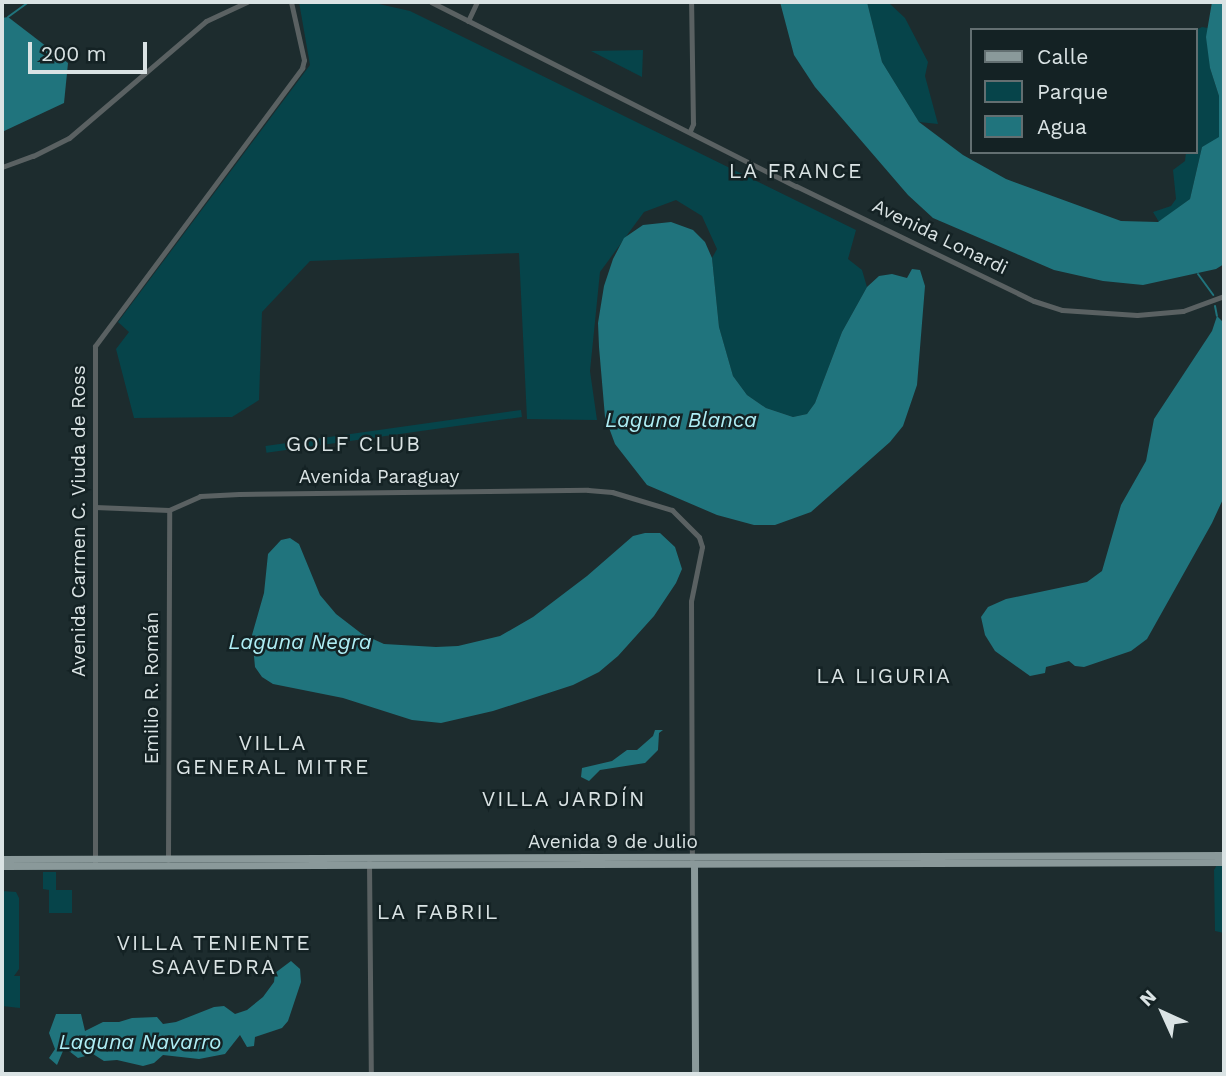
<!DOCTYPE html>
<html>
<head>
<meta charset="utf-8">
<style>
	body { margin:0 }
	#map { position:relative; width:1226px; height:1076px; overflow:hidden; background:#1d2c2e; font-family:"Work Sans",sans-serif }
	div>[style] { position:absolute }
	.green>* { inset:0; background:#06444a; transform-origin:0 0 }
	.water>* { inset:0; background:#20747d }
	.stream>* { height:2px; margin:-1px; padding:0 1px; transform-origin:1px; border-radius:1px; background:#20747d }
	.minor>* { height:5px; margin:-2.5px; padding:0 2.5px; transform-origin:2.5px; border-radius:2.5px; background:#5a6162 }
	.major>* { height:7px; margin:-3.5px; padding:0 3.5px; transform-origin:3.5px; border-radius:3.5px; background:#8a999a }
	span { translate:-50% -50%; white-space:nowrap; text-align:center; line-height:1.15; -webkit-text-stroke:5px #142224; paint-order:stroke }
	.street-label { font-size:19px; color:#dae3e4 }
	.neighbourhood-label { font-size:21px; color:#dae3e4; letter-spacing:2px }
	.water-label { font-size:21px; color:#afeef5; font-style:italic }
	.frame { position:absolute; inset:0; border:4px solid #dae3e4; pointer-events:none }
	.legend { position:absolute; left:970px; top:28px; width:228px; height:126px; box-sizing:border-box; background:#142224; border:2px solid #636f71; margin:0; padding:9px 12px; list-style:none; font-size:21px; color:#dae3e4 }
	.legend li { display:flex; align-items:center; gap:14px; height:35px }
	.legend b { width:35px; border:2px solid #636f71 }
	.north { position:absolute; left:1128px; top:978px; width:70px; height:70px; -webkit-text-stroke:5px #142224; paint-order:stroke; rotate:315deg; font-size:19px; font-weight:700; line-height:28px; text-align:center; color:#dae3e4 }
	.north::after { content:''; display:block; margin:auto; width:24px; height:32px; background:#dae3e4; clip-path:polygon(50% 0,100% 100%,50% 72%,0 100%) }
	.scale { position:absolute; left:28px; top:42px; width:119px; height:32px; box-sizing:border-box; border:4px solid #dae3e4; border-top:0; padding-left:9px; font-size:21px; line-height:24px; white-space:nowrap; color:#dae3e4; -webkit-text-stroke:5px #142224; paint-order:stroke }
</style>
</head>
<body>
<div id="map">
	<div class="green">
		<div style="clip-path:polygon(299px 2px,370px 2px,410px 11px,856px 230px,848px 259px,862px 270px,867px 287px,842px 332px,815px 403px,807px 414px,793px 417px,766px 408px,747px 395px,733px 376px,719px 327px,712px 258px,717px 249px,702px 216px,676px 200px,644px 212px,600px 272px,590px 371px,597px 420px,527px 419px,519px 253px,310px 261px,262px 312px,259px 400px,232px 417px,134px 418px,116px 349px,129px 332px,118px 322px,310px 65px)"></div>
		<div style="clip-path:polygon(867px 2px,888px 2px,905px 18px,928px 62px,925px 76px,938px 124px,919px 122px,882px 62px)"></div>
		<div style="clip-path:polygon(1202px 27px,1208px 28px,1210px 68px,1219px 96px,1220px 138px,1202px 147px,1190px 199px,1159px 222px,1153px 212px,1171px 206px,1176px 199px,1173px 170px,1185px 161px,1186px 152px,1196px 152px,1196px 30px)"></div>
		<div style="clip-path:polygon(643px 50px,642px 77px,591px 51px)"></div>
		<div style="left:521px;top:410px;width:7px;height:258px;rotate:82deg"></div>
		<div style="clip-path:polygon(1217px 865px,1224px 865px,1224px 933px,1215px 931px,1214px 870px)"></div>
		<div style="clip-path:polygon(43px 872px,56px 872px,56px 890px,72px 890px,72px 913px,49px 913px,49px 890px,43px 889px)"></div>
		<div style="clip-path:polygon(2px 891px,16px 892px,19px 898px,19px 969px,14px 976px,20px 976px,20px 1008px,2px 1006px)"></div>
	</div>
	<div class="water">
		<div style="clip-path:polygon(780px 2px,867px 2px,882px 62px,919px 122px,963px 155px,1006px 179px,1121px 221px,1158px 222px,1190px 199px,1202px 147px,1219px 137px,1219px 96px,1210px 68px,1206px 37px,1212px 2px,1224px 2px,1224px 264px,1216px 269px,1143px 285px,1103px 281px,1054px 270px,933px 218px,908px 195px,815px 87px,794px 55px)"></div>
		<div style="clip-path:polygon(8px 17px,68px 63px,64px 103px,2px 132px,2px 18px)"></div>
		<div style="clip-path:polygon(671px 222px,693px 230px,705px 242px,712px 258px,719px 327px,733px 376px,747px 395px,766px 408px,793px 417px,807px 414px,815px 403px,842px 332px,867px 287px,879px 276px,892px 274px,907px 278px,912px 269px,920px 270px,925px 286px,917px 385px,903px 426px,890px 442px,811px 512px,775px 525px,754px 525px,717px 515px,647px 485px,615px 444px,605px 417px,599px 347px,598px 323px,604px 286px,613px 259px,624px 238px,643px 225px)"></div>
		<div style="clip-path:polygon(1217px 316px,1224px 323px,1224px 497px,1212px 523px,1147px 639px,1131px 651px,1084px 667px,1075px 666px,1069px 661px,1046px 667px,1045px 673px,1030px 676px,995px 651px,985px 635px,981px 617px,988px 607px,1006px 599px,1087px 582px,1102px 571px,1121px 505px,1146px 461px,1154px 419px,1212px 331px)"></div>
		<div style="clip-path:polygon(645px 533px,660px 533px,675px 547px,682px 569px,676px 583px,654px 616px,618px 656px,599px 672px,573px 685px,493px 711px,441px 723px,412px 720px,343px 698px,273px 684px,262px 677px,255px 667px,252px 635px,264px 593px,268px 554px,281px 540px,290px 538px,299px 544px,320px 595px,336px 614px,362px 634px,384px 644px,436px 647px,458px 646px,500px 636px,533px 617px,587px 576px,633px 536px)"></div>
		<div style="clip-path:polygon(655px 730px,663px 730px,659px 733px,658px 750px,645px 763px,600px 770px,589px 781px,581px 777px,582px 768px,612px 761px,627px 750px,637px 750px,653px 736px)"></div>
		<div style="clip-path:polygon(291px 961px,300px 969px,301px 982px,288px 1021px,282px 1028px,255px 1037px,254px 1046px,247px 1047px,240px 1035px,225px 1054px,199px 1059px,163px 1055px,154px 1063px,143px 1066px,117px 1060px,104px 1061px,93px 1054px,78px 1058px,69px 1051px,63px 1051px,57px 1065px,49px 1058px,55px 1049px,49px 1033px,56px 1014px,81px 1014px,85px 1031px,103px 1022px,119px 1022px,132px 1018px,157px 1017px,163px 1024px,176px 1022px,214px 1007px,224px 1006px,235px 1014px,247px 1010px,263px 997px,274px 982px,275px 973px)"></div>
	</div>
	<div class="stream">
		<div style="left:8px;top:17px;width:26px;rotate:-36deg"></div>
		<div style="left:1198px;top:274px;width:26px;rotate:54deg"></div>
		<div style="left:1215px;top:306px;width:10px;rotate:79deg"></div>
	</div>
	<div class="minor">
		<div style="left:431px;top:2px;width:409px;rotate:26.8deg"></div>
		<div style="left:796px;top:186px;width:264px;rotate:25.8deg"></div>
		<div style="left:1034px;top:301px;width:29px;rotate:18deg"></div>
		<div style="left:1062px;top:310px;width:75px;rotate:3.8deg"></div>
		<div style="left:1137px;top:315px;width:46px;rotate:-5deg"></div>
		<div style="left:1183px;top:311px;width:44px;rotate:-20.1deg"></div>
		<div style="left:468px;top:21px;width:21px;rotate:-65deg"></div>
		<div style="left:690px;top:131px;width:8px;rotate:-67deg"></div>
		<div style="left:693px;top:124px;width:122px;rotate:-90.9deg"></div>
		<div style="left:2px;top:167px;width:33px;rotate:-20deg"></div>
		<div style="left:33px;top:156px;width:40px;rotate:-26.6deg"></div>
		<div style="left:69px;top:138px;width:180px;rotate:-40.5deg"></div>
		<div style="left:206px;top:21px;width:45px;rotate:-24.9deg"></div>
		<div style="left:95px;top:507px;width:74px;rotate:2.3deg"></div>
		<div style="left:169px;top:510px;width:34px;rotate:-24deg"></div>
		<div style="left:200px;top:496px;width:39px;rotate:-3deg"></div>
		<div style="left:239px;top:494px;width:349px;rotate:-0.7deg"></div>
		<div style="left:588px;top:490px;width:24px;rotate:5deg"></div>
		<div style="left:612px;top:492px;width:63px;rotate:16.7deg"></div>
		<div style="left:672px;top:510px;width:38px;rotate:45deg"></div>
		<div style="left:699px;top:537px;width:10px;rotate:73deg"></div>
		<div style="left:702px;top:547px;width:55px;rotate:101.5deg"></div>
		<div style="left:691px;top:601px;width:258px;rotate:89.8deg"></div>
		<div style="left:168px;top:860px;width:350px;rotate:-89.8deg"></div>
		<div style="left:95px;top:862px;width:516px;rotate:-90deg"></div>
		<div style="left:95px;top:346px;width:347px;rotate:-53.3deg"></div>
		<div style="left:302px;top:68px;width:8px;rotate:-76deg"></div>
		<div style="left:304px;top:60px;width:59px;rotate:-102.6deg"></div>
		<div style="left:369px;top:862px;width:212px;rotate:89.5deg"></div>
	</div>
	<div class="major">
		<div style="left:2px;top:859px;width:1222px;rotate:-0.19deg"></div>
		<div style="left:694px;top:864px;width:210px;rotate:89.7deg"></div>
		<div style="left:2px;top:866px;width:1222px;rotate:-0.19deg"></div>
	</div>
	<div class="street-label">
		<span style="left:940px;top:237px;rotate:26deg">Avenida Lonardi</span>
		<span style="left:379px;top:477px">Avenida Paraguay</span>
		<span style="left:79px;top:521px;rotate:-90deg">Avenida Carmen C. Viuda de Ross</span>
		<span style="left:152px;top:688px;rotate:-90deg">Emilio R. Román</span>
		<span style="left:613px;top:842px">Avenida 9 de Julio</span>
	</div>
	<div class="neighbourhood-label">
		<span style="left:796px;top:171px">LA FRANCE</span>
		<span style="left:354px;top:444px">GOLF CLUB</span>
		<span style="left:884px;top:676px">LA LIGURIA</span>
		<span style="left:273px;top:755px">VILLA<br>GENERAL MITRE</span>
		<span style="left:564px;top:799px">VILLA JARDÍN</span>
		<span style="left:438px;top:912px">LA FABRIL</span>
		<span style="left:214px;top:955px">VILLA TENIENTE<br>SAAVEDRA</span>
	</div>
	<div class="water-label">
		<span style="left:681px;top:420px">Laguna Blanca</span>
		<span style="left:300px;top:642px">Laguna Negra</span>
		<span style="left:140px;top:1042px">Laguna Navarro</span>
	</div>
	<div class="frame"></div>
	<ul class="legend">
	<li><b style="height:9px;background:#8a999a"></b>Calle</li>
	<li><b style="height:19px;background:#06444a"></b>Parque</li>
	<li><b style="height:19px;background:#20747d"></b>Agua</li>
	</ul>
	<div class="north">N</div>
	<div class="scale">200 m</div>
</div>
</body>
</html>
